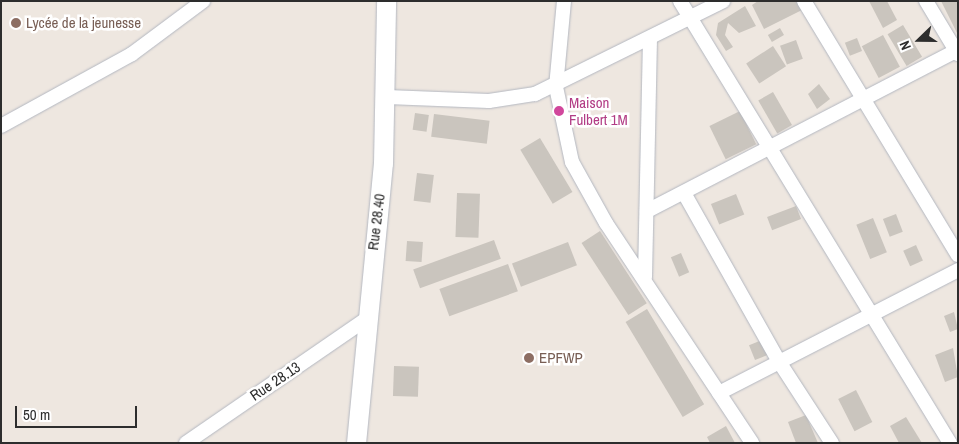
<!DOCTYPE html>
<html>
<head>
<meta charset="utf-8">
<style>
	body { margin:0 }
	#map { position:relative; width:959px; height:444px; overflow:hidden; background:#eee7e0; font-family:"Archivo Narrow",sans-serif }
	div>[style] { position:absolute }
	.building>* { inset:0; background:#cac5be; transform-origin:0 0 }
	.roads { filter:drop-shadow(0 0 1px #b3b7c0) drop-shadow(0 0 1px #b3b7c0) }
	.street>* { height:14px; margin:-7px; padding:0 7px; transform-origin:7px; border-radius:7px; background:#fff }
	.secondary>* { height:19px; margin:-9.5px; padding:0 9.5px; transform-origin:9.5px; border-radius:9.5px; background:#fff }
	.dots>* { width:14px; height:14px; translate:-50% -50%; box-sizing:border-box; border:2px solid #fff; border-radius:50% }
	span { translate:-50% -50%; white-space:nowrap; text-align:center; line-height:1.15; -webkit-text-stroke:5px #fff; paint-order:stroke }
	.education-label { font-size:15px; color:#785e54 }
	.left { translate:0 -50%; text-align:left }
	.hotel-label { font-size:15px; color:#b23c85 }
	.street-label { font-size:15px; color:#2d2d2d }
	.frame { position:absolute; inset:0; border:2px solid #2d2d2d; pointer-events:none }
	.north { position:absolute; left:894px; top:15px; width:50px; height:50px; -webkit-text-stroke:4px #fff; paint-order:stroke; rotate:248deg; font-size:14px; font-weight:700; line-height:20px; text-align:center; color:#2d2d2d }
	.north::after { content:''; display:block; margin:auto; width:18px; height:22px; background:#2d2d2d; clip-path:polygon(50% 0,100% 100%,50% 72%,0 100%) }
	.scale { position:absolute; left:15px; top:406px; width:122px; height:22px; box-sizing:border-box; border:2px solid #2d2d2d; border-top:0; padding-left:6px; font-size:15px; line-height:18px; white-space:nowrap; color:#2d2d2d; -webkit-text-stroke:4px #fff; paint-order:stroke }
</style>
</head>
<body>
<div id="map">
	<div class="building">
		<div style="clip-path:polygon(758px 1px,798px 1px,802px 10px,764px 29px,752px 5px)"></div>
		<div style="clip-path:polygon(869px 1px,887px 1px,897px 20px,883px 28px)"></div>
		<div style="clip-path:polygon(941px 1px,958px 1px,958px 35px)"></div>
		<div style="clip-path:polygon(745px 6px,756px 26px,739px 33px,728px 23px,725px 35px,733px 47px,726px 51px,716px 35px,718px 23px)"></div>
		<div style="left:903px;top:25px;width:37px;height:18px;rotate:59deg"></div>
		<div style="left:780px;top:28px;width:8px;height:14px;rotate:60deg"></div>
		<div style="left:883px;top:35px;width:36px;height:24px;rotate:62deg"></div>
		<div style="left:857px;top:38px;width:14px;height:13px;rotate:69deg"></div>
		<div style="left:796px;top:40px;width:20px;height:17px;rotate:70deg"></div>
		<div style="left:773px;top:46px;width:24px;height:32px;rotate:57deg"></div>
		<div style="clip-path:polygon(819px 84px,830px 99px,817px 109px,808px 94px)"></div>
		<div style="left:773px;top:92px;width:38px;height:17px;rotate:60deg"></div>
		<div style="left:740px;top:111px;width:37px;height:34px;rotate:64deg"></div>
		<div style="left:415px;top:113px;width:14px;height:17px;rotate:8deg"></div>
		<div style="left:434px;top:114px;width:56px;height:23px;rotate:7deg"></div>
		<div style="left:540px;top:138px;width:63px;height:23px;rotate:59deg"></div>
		<div style="left:417px;top:173px;width:17px;height:28px;rotate:7deg"></div>
		<div style="left:457px;top:193px;width:23px;height:44px;rotate:2deg"></div>
		<div style="left:736px;top:194px;width:22px;height:27px;rotate:68deg"></div>
		<div style="left:796px;top:206px;width:14px;height:31px;rotate:69deg"></div>
		<div style="left:896px;top:214px;width:19px;height:14px;rotate:69deg"></div>
		<div style="left:873px;top:218px;width:37px;height:18px;rotate:68deg"></div>
		<div style="left:600px;top:231px;width:86px;height:22px;rotate:57deg"></div>
		<div style="left:494px;top:240px;width:20px;height:86px;rotate:70deg"></div>
		<div style="left:407px;top:241px;width:16px;height:20px;rotate:4deg"></div>
		<div style="left:568px;top:242px;width:25px;height:60px;rotate:69deg"></div>
		<div style="left:916px;top:245px;width:17px;height:14px;rotate:66deg"></div>
		<div style="left:681px;top:253px;width:21px;height:11px;rotate:67deg"></div>
		<div style="left:508px;top:264px;width:29px;height:73px;rotate:70deg"></div>
		<div style="left:647px;top:309px;width:111px;height:25px;rotate:59deg"></div>
		<div style="clip-path:polygon(954px 312px,958px 329px,950px 332px,944px 316px)"></div>
		<div style="left:762px;top:340px;width:16px;height:14px;rotate:68deg"></div>
		<div style="clip-path:polygon(953px 348px,958px 377px,945px 382px,935px 355px)"></div>
		<div style="left:394px;top:366px;width:25px;height:30px;rotate:2deg"></div>
		<div style="left:856px;top:390px;width:36px;height:20px;rotate:63deg"></div>
		<div style="clip-path:polygon(806px 415px,818px 443px,796px 443px,788px 422px)"></div>
		<div style="clip-path:polygon(906px 417px,922px 443px,899px 443px,890px 426px)"></div>
		<div style="clip-path:polygon(726px 426px,735px 443px,710px 443px,707px 437px)"></div>
	</div>
	<div class="roads">
		<div class="street">
			<div style="left:564px;top:1px;width:86px;rotate:95.3deg"></div>
			<div style="left:556px;top:87px;width:77px;rotate:78deg"></div>
			<div style="left:572px;top:162px;width:70px;rotate:60.9deg"></div>
			<div style="left:606px;top:223px;width:264px;rotate:56.4deg"></div>
			<div style="left:680px;top:1px;width:518px;rotate:58.58deg"></div>
			<div style="left:804px;top:1px;width:297px;rotate:58.8deg"></div>
			<div style="left:926px;top:1px;width:62px;rotate:58.9deg"></div>
			<div style="left:387px;top:97px;width:102px;rotate:2.2deg"></div>
			<div style="left:489px;top:101px;width:47px;rotate:-8.7deg"></div>
			<div style="left:535px;top:94px;width:210px;rotate:-26.3deg"></div>
			<div style="left:1px;top:126px;width:149px;rotate:-28.8deg"></div>
			<div style="left:132px;top:54px;width:89px;rotate:-36.7deg"></div>
			<div style="left:684px;top:193px;width:192px;rotate:60.6deg"></div>
			<div style="left:778px;top:360px;width:99px;rotate:57deg"></div>
			<div style="left:647px;top:211px;width:350px;rotate:-27.4deg"></div>
			<div style="left:645px;top:277px;width:238px;rotate:-88.8deg"></div>
			<div style="left:719px;top:393px;width:269px;rotate:-27.2deg"></div>
			<div style="left:186px;top:443px;width:217px;rotate:-34.5deg"></div>
		</div>
		<div class="secondary">
			<div style="left:356px;top:443px;width:281px;rotate:-84.5deg"></div>
			<div style="left:383px;top:163px;width:162px;rotate:-88.9deg"></div>
		</div>
	</div>
	<div class="dots">
		<div style="left:16px;top:23px;background:#8d6e63"></div>
		<div style="left:559px;top:111px;background:#d1479c"></div>
		<div style="left:529px;top:358px;background:#8d6e63"></div>
	</div>
	<div class="education-label">
		<span class="left" style="left:26px;top:23px">Lycée de la jeunesse</span>
		<span class="left" style="left:539px;top:358px">EPFWP</span>
	</div>
	<div class="hotel-label">
		<span class="left" style="left:569px;top:111px">Maison<br>Fulbert 1M</span>
	</div>
	<div class="street-label">
		<span style="left:376px;top:222px;rotate:-83deg">Rue 28.40</span>
		<span style="left:275px;top:381px;rotate:-34deg">Rue 28.13</span>
	</div>
	<div class="frame"></div>
	<div class="north">N</div>
	<div class="scale">50 m</div>
</div>
</body>
</html>
